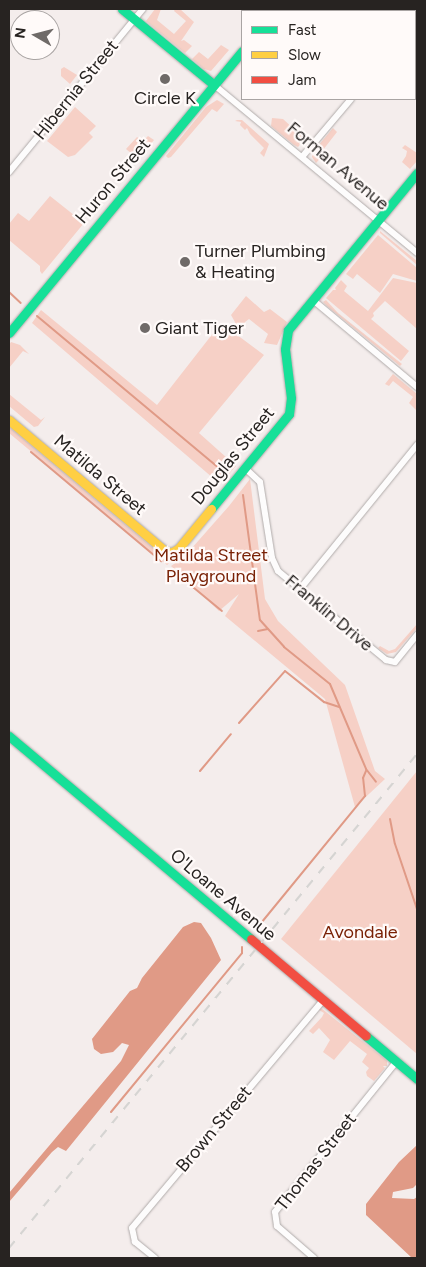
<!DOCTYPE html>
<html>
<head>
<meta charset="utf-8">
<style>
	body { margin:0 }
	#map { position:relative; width:426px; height:1267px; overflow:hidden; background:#f4edec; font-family:Figtree,sans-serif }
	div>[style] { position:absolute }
	.green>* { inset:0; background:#f6d0c6 }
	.water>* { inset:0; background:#e09a86 }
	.stream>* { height:2px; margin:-1px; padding:0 1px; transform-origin:1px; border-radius:1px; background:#e09a86 }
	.roads { filter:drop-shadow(0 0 1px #b0abaa) drop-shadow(0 0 1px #b0abaa) }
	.street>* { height:6px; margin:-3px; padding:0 3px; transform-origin:3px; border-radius:3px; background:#fdfcfc }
	.fast>* { height:9px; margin:-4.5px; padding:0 4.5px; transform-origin:4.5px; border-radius:4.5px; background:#16e098 }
	.slow>* { height:9px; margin:-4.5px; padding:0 4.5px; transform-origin:4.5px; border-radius:4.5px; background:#ffcf43 }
	.jam>* { height:9px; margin:-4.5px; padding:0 4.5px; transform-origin:4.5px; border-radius:4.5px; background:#f24e42 }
	.rail>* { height:2px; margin-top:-1px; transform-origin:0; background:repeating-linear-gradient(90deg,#d5d4d2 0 9px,transparent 0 18px) }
	.dots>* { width:14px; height:14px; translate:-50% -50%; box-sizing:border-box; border:2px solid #fffaf9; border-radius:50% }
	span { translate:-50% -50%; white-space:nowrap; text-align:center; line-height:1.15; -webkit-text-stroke:4.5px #fffaf9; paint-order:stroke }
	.street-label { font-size:18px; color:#272321 }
	.poi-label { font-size:18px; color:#272321 }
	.left { translate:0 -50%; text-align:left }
	.park-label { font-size:18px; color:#792105 }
	.frame { position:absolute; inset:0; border:10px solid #272321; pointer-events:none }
	.legend { position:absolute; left:241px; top:10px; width:175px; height:90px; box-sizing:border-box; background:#fffaf9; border:1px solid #a9a4a3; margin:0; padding:6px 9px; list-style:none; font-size:15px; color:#272321 }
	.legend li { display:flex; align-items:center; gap:10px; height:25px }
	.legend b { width:25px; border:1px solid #a9a4a3 }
	.north { position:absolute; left:10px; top:10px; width:50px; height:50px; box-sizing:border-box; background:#fffaf9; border:1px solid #a9a4a3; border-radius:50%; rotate:278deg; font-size:14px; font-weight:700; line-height:20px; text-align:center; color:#272321 }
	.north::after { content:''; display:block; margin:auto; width:18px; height:22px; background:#6f6a68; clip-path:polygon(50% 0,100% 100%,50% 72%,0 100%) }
</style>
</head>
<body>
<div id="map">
	<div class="green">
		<div style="clip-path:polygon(155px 9px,161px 9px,157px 20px,174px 34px,186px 21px,174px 11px,175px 9px,180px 9px,194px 22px,181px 41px,184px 40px,192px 46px,185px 53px,146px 21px)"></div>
		<div style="clip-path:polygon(221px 45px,229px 50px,211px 71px,204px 69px,192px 59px,199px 52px,208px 59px)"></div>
		<div style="clip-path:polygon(64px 67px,77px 75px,70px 84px,61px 76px,61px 69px)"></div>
		<div style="clip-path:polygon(217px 100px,224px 104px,217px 112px,212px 109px,171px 157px,168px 158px,166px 156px,206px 107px)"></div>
		<div style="clip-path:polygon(75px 107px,96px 126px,89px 133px,93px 137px,75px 155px,68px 157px,47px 141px)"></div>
		<div style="clip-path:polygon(272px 118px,283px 119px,305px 139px,298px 147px,294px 145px,271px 126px)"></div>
		<div style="clip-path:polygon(237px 120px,242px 120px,269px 144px,264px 157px,260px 153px,264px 148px,250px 134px,247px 128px,245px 130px,240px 125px,241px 122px,235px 121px)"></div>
		<div style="clip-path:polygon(333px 128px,337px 132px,323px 150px,326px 152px,316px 163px,312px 157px,313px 152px)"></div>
		<div style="clip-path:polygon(148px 136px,154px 140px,138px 159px,126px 149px,137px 137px,143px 141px)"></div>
		<div style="clip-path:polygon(405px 145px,417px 153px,417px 161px,410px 169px,402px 162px,406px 156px,407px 151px,402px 148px)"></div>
		<div style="clip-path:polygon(50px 196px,84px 223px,42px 274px,40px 271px,40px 266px,9px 240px,9px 224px,18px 213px,29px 221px)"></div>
		<div style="clip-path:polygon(380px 231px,417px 261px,417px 265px,380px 233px)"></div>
		<div style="clip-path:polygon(378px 235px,417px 268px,417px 281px,393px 274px,380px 293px,357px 274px,353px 279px,346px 274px)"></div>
		<div style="clip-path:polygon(393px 278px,417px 283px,417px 329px,385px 301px,373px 313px,374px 316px,371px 319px,409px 351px,401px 361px,326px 298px,333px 290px,336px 290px,335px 288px,341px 280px,347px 286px,344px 291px,368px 311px)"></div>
		<div style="clip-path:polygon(246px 296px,264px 312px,270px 309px,287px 322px,277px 345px,264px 343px,268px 334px,249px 319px,245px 322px,246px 326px,240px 331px,231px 315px)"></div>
		<div style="clip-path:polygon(326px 300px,338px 313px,402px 364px,400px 366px,328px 307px,323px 302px)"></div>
		<div style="clip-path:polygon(41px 310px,157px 405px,221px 323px,264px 355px,199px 433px,236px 466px,220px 484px,32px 323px)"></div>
		<div style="clip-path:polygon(11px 342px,20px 345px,29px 354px,23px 351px,9px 368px,9px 345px)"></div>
		<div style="clip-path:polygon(393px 374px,417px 394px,417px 411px,409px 403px,413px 397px,393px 381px,389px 386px,385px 384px)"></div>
		<div style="clip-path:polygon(9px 394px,41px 420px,45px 417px,38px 426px,34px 427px,9px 406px)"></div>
		<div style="clip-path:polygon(9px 427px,159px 553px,179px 555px,167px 565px,9px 433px)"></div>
		<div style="clip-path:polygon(250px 479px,265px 599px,278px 621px,345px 685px,375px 771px,385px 779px,355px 807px,325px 699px,225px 616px,239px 594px,219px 611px,171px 566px,184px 557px,229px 506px)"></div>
		<div style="clip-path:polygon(417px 624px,417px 628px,396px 652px,387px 654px,378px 648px,380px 646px,389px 651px,395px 649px)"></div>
		<div style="clip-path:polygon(417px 771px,417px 1054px,281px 939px)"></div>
		<div style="clip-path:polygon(321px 1008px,387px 1061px,387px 1066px,383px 1066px,385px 1068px,374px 1081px,367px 1076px,366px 1072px,369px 1068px,362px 1062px,367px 1054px,350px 1041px,334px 1060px,323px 1052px,330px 1040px,319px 1028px,313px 1034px,309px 1031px,322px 1017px,324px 1013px,319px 1010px)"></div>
	</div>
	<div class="water">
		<div style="clip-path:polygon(194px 922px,201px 923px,211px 938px,221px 960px,66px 1151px,58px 1147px,52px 1152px,9px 1202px,9px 1193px,99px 1087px,121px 1061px,129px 1045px,122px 1043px,113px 1052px,101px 1054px,94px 1049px,92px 1039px,130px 991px,137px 988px,142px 978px,183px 927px)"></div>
		<div style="clip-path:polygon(417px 1145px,417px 1184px,413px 1188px,393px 1192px,392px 1198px,414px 1199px,417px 1197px,417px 1258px,412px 1258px,366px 1215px,366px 1204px,399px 1162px)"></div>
	</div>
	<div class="stream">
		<div style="left:9px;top:292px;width:16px;rotate:43deg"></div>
		<div style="left:37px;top:316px;width:246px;rotate:39.9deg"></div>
		<div style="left:31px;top:452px;width:170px;rotate:40deg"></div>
		<div style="left:243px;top:495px;width:126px;rotate:82.3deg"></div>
		<div style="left:260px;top:620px;width:36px;rotate:48deg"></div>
		<div style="left:284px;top:647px;width:59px;rotate:38.8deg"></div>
		<div style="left:330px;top:684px;width:92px;rotate:67deg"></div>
		<div style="left:366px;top:769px;width:16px;rotate:52deg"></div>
		<div style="left:171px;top:569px;width:66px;rotate:39.5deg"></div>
		<div style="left:258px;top:631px;width:10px;rotate:-11deg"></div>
		<div style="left:239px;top:723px;width:69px;rotate:-48.5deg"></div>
		<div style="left:285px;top:671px;width:50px;rotate:38.5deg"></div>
		<div style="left:324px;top:702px;width:16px;rotate:18deg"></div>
		<div style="left:200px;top:771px;width:48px;rotate:-50deg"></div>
		<div style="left:390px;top:819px;width:25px;rotate:79deg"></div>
		<div style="left:395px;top:844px;width:69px;rotate:71.3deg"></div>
		<div style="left:257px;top:928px;width:171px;rotate:-50.7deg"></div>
		<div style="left:365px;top:796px;width:18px;rotate:-96deg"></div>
		<div style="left:363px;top:778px;width:8px;rotate:-67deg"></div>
		<div style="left:111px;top:1112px;width:206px;rotate:-50.5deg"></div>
		<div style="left:242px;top:953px;width:6px;rotate:-90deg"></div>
	</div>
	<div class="roads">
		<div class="street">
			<div style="left:415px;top:22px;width:4px;rotate:-56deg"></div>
			<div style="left:213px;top:84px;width:265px;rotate:39.6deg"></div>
			<div style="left:302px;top:157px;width:76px;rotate:-49.8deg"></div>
			<div style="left:9px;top:172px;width:211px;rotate:-50.6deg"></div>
			<div style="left:313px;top:300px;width:136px;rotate:39.9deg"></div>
			<div style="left:246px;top:469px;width:19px;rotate:43deg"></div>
			<div style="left:260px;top:482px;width:77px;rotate:81deg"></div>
			<div style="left:272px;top:558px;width:14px;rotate:65deg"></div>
			<div style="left:278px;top:571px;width:140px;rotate:39.5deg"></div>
			<div style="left:386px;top:660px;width:9px;rotate:13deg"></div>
			<div style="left:395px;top:662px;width:35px;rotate:-51deg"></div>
			<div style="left:300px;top:589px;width:186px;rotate:-50.9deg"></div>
			<div style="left:155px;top:1258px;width:26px;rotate:-141deg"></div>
			<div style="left:135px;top:1242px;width:14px;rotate:-102deg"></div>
			<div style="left:132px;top:1228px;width:297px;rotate:-50deg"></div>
			<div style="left:314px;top:1258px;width:49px;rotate:-139.1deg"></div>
			<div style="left:277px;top:1226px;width:14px;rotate:-98deg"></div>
			<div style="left:275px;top:1212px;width:193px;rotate:-51.1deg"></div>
		</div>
		<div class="fast">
			<div style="left:122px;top:9px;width:118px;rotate:39.5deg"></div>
			<div style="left:9px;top:333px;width:366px;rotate:-50.4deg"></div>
			<div style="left:211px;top:509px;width:123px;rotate:-50.6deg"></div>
			<div style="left:289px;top:414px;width:16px;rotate:-83deg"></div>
			<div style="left:291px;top:398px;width:49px;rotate:-97deg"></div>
			<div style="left:285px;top:349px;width:19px;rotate:-81deg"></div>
			<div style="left:288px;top:330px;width:203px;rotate:-50.6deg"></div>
			<div style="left:9px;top:736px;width:316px;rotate:40deg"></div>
			<div style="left:366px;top:1036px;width:67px;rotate:40.1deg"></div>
		</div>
		<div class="slow">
			<div style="left:276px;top:11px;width:3px;rotate:-45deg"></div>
			<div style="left:9px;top:420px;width:204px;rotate:40deg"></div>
			<div style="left:165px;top:551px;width:6px;rotate:18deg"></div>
			<div style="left:171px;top:553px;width:8px;rotate:-30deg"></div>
			<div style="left:178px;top:549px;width:52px;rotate:-50.5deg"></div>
		</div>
		<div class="jam">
			<div style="left:251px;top:939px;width:150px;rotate:40.1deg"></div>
		</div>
	</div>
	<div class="rail">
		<div style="left:9px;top:1248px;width:641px;rotate:-50.45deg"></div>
	</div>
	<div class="dots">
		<div style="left:165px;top:79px;background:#6f6a68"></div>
		<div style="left:185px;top:262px;background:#6f6a68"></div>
		<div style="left:145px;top:328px;background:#6f6a68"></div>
	</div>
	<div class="street-label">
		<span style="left:76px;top:90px;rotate:-51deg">Hibernia Street</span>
		<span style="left:338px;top:166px;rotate:40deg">Forman Avenue</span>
		<span style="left:113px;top:181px;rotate:-50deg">Huron Street</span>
		<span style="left:233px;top:456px;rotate:-51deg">Douglas Street</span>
		<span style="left:100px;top:475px;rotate:40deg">Matilda Street</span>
		<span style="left:329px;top:613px;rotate:40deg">Franklin Drive</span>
		<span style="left:223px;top:895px;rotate:40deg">O'Loane Avenue</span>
		<span style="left:214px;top:1129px;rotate:-50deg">Brown Street</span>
		<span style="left:316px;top:1162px;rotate:-52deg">Thomas Street</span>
	</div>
	<div class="poi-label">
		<span style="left:165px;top:98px">Circle K</span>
		<span class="left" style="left:195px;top:262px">Turner Plumbing<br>&amp; Heating</span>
		<span class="left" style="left:155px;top:328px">Giant Tiger</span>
	</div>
	<div class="park-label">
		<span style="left:211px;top:566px">Matilda Street<br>Playground</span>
		<span style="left:360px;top:932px">Avondale</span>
	</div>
	<div class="frame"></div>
	<ul class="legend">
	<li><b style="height:6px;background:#16e098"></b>Fast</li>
	<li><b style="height:6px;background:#ffcf43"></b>Slow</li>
	<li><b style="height:6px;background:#f24e42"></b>Jam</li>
	</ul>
	<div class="north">N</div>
</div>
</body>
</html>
